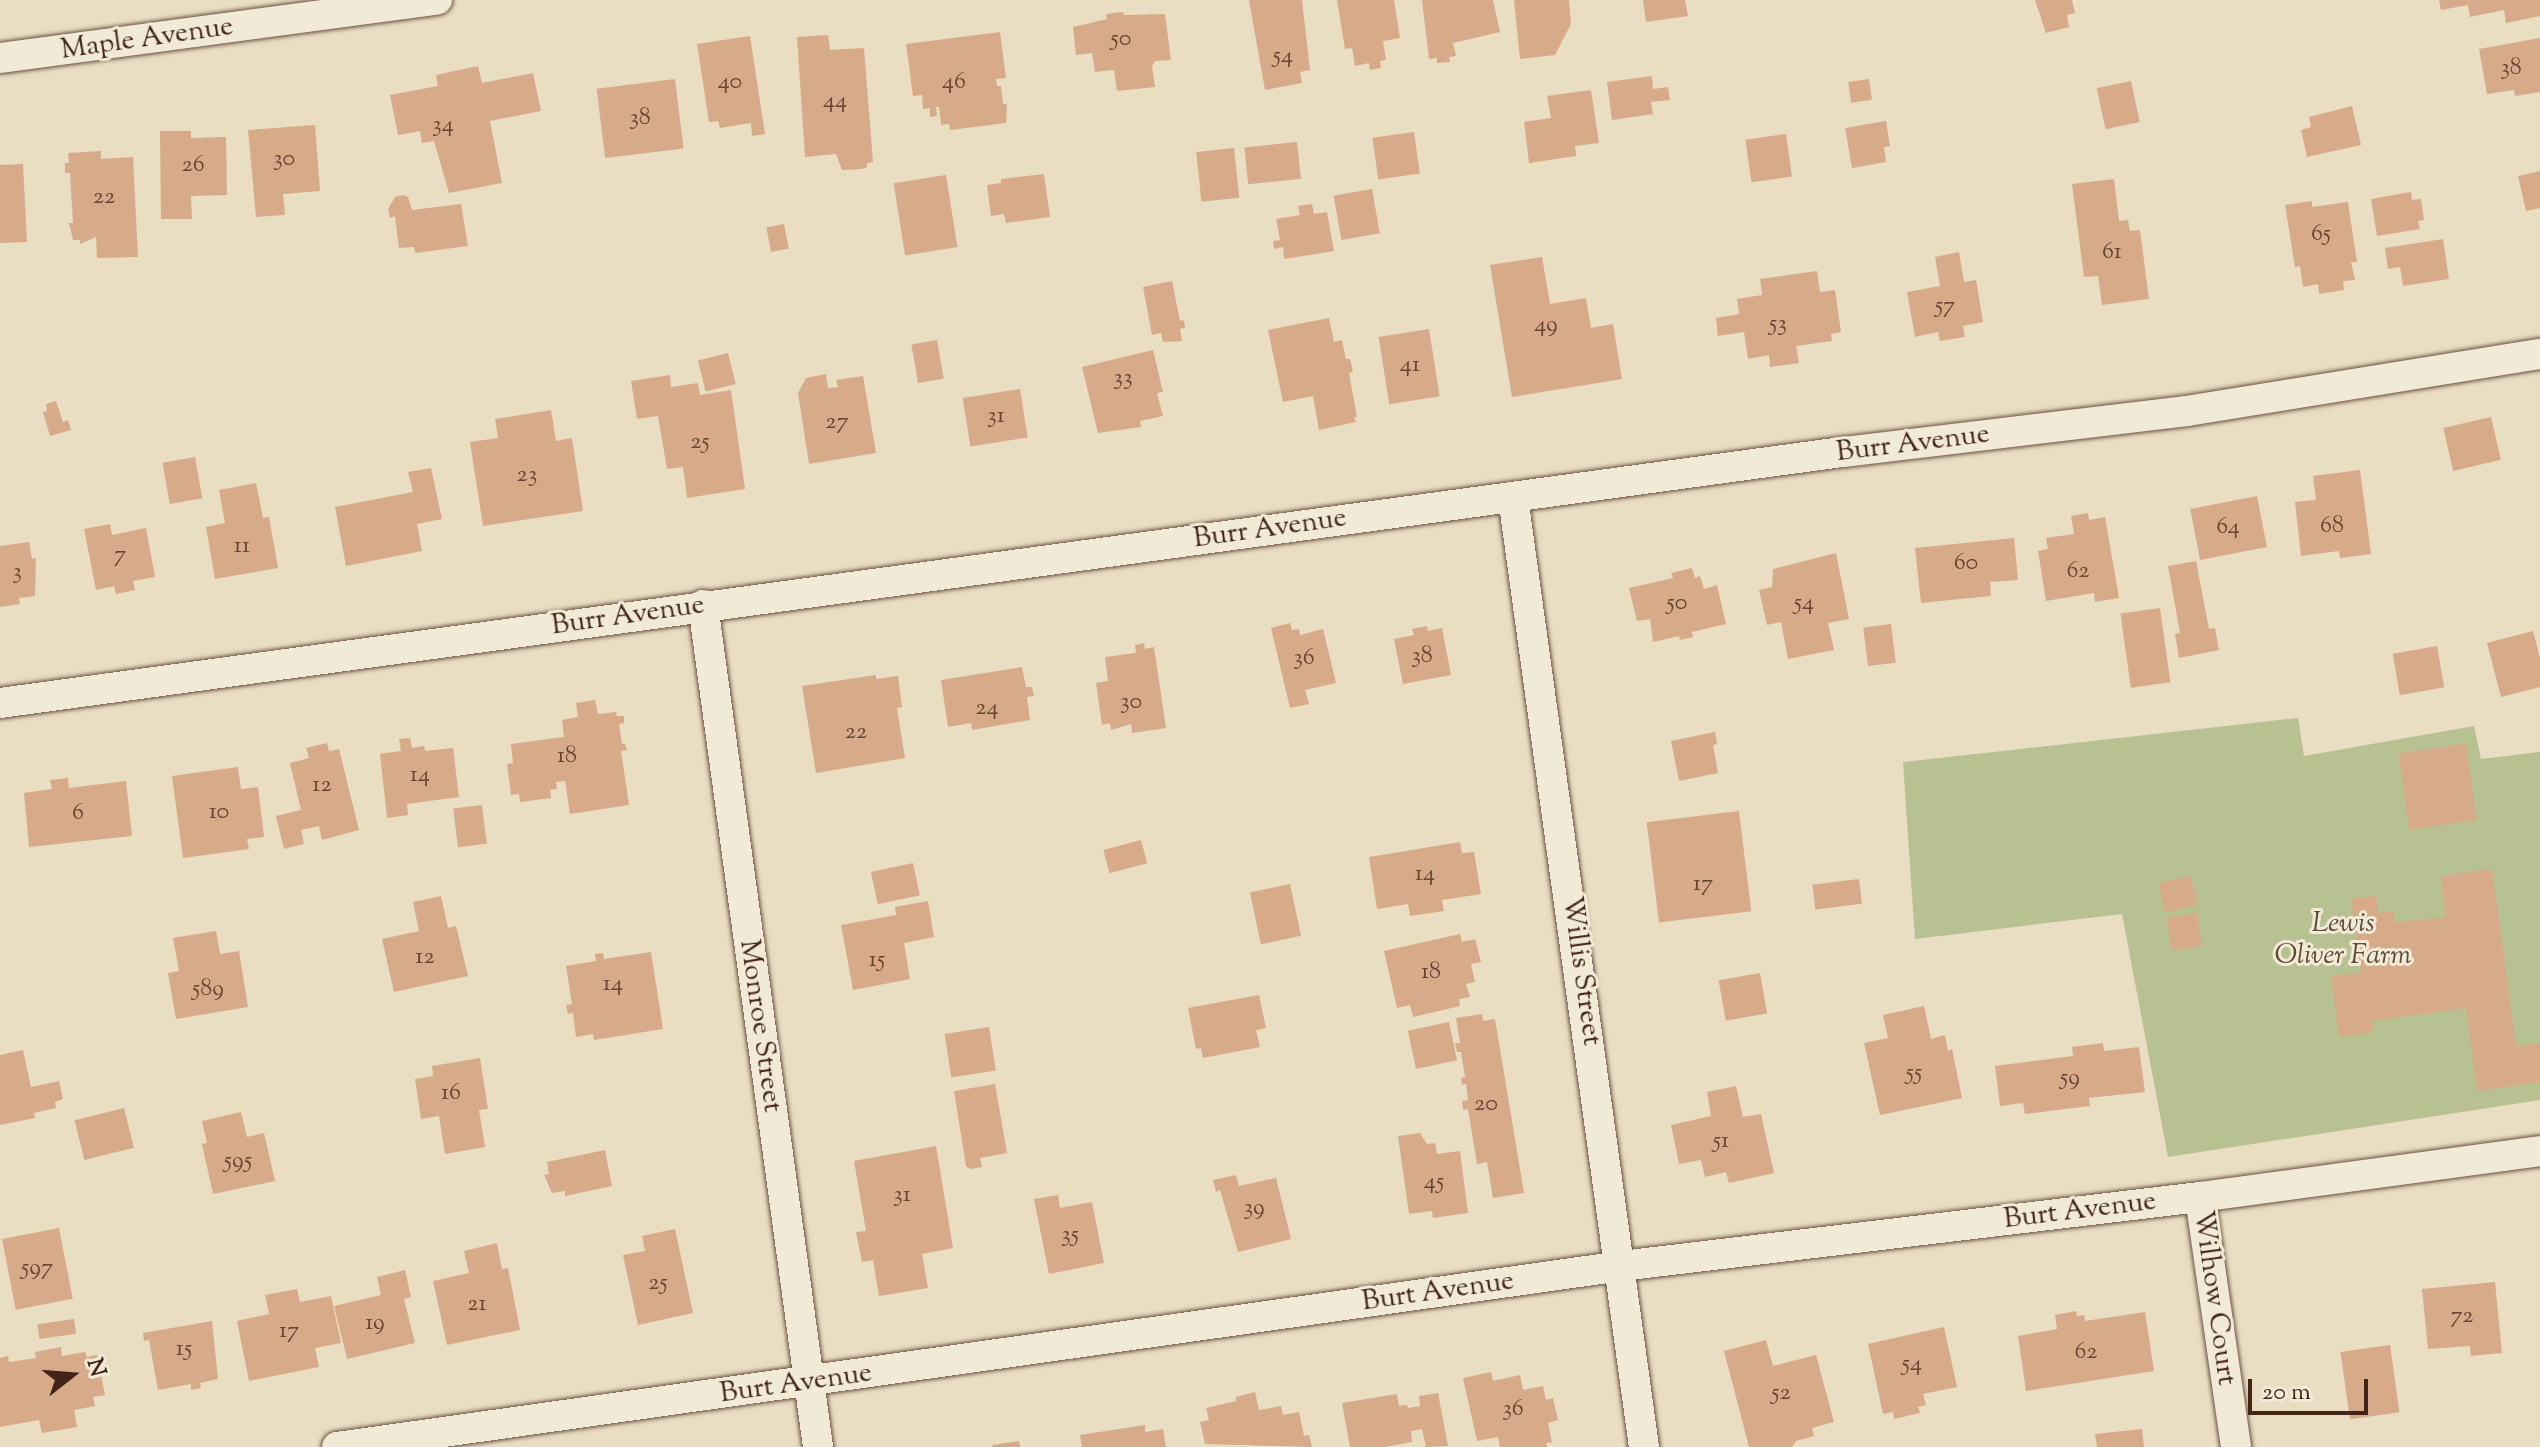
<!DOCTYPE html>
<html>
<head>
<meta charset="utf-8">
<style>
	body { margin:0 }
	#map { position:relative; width:2540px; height:1447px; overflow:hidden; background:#e9dec2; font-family:"Sorts Mill Goudy",serif }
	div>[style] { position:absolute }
	.green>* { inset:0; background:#b8c192 }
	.building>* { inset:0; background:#d7aa8a; transform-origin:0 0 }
	.roads { filter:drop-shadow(0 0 2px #6c5242) drop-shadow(0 0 2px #6c5242) }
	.minor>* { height:30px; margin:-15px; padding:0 15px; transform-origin:15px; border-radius:15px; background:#f1ead7 }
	span { translate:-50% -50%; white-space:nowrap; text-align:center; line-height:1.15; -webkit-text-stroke:6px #f1ead7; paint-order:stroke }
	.number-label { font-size:24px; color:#674634 }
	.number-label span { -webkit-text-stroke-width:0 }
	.street-label { font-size:28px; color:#422418 }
	.park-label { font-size:28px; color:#604b36; font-style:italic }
	.north { position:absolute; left:32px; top:1335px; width:80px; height:80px; -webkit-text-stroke:6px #f1ead7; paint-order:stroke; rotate:73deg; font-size:22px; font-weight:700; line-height:32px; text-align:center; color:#422418 }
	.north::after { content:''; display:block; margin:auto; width:28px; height:36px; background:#422418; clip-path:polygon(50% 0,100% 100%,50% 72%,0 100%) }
	.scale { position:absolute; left:2248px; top:1379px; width:120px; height:36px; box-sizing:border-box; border:4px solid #422418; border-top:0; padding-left:10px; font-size:24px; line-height:28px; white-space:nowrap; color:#422418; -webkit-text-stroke:6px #f1ead7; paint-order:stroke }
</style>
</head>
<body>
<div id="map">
	<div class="green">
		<div style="clip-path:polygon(2298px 718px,2304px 756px,2474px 726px,2481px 759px,2540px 752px,2540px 1100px,2168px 1157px,2122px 914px,1915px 939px,1903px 762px)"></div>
	</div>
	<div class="building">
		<div style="clip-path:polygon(1249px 0,1302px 0,1310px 70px,1300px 72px,1302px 83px,1265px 90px)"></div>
		<div style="clip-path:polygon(1337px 0,1394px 0,1400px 38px,1383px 41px,1386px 60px,1380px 61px,1381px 68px,1370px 70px,1369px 63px,1355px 66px,1352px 48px,1345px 49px)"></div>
		<div style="clip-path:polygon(1422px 0,1493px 0,1500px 32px,1453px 43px,1456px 56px,1449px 57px,1450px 62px,1437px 63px,1437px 58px,1429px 59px)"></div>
		<div style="clip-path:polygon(1514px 0,1569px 0,1571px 24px,1555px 55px,1520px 59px)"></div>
		<div style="clip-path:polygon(1643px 0,1685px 0,1688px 16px,1646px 22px)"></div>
		<div style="clip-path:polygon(2035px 0,2072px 0,2075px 13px,2067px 15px,2069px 27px,2046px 33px)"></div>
		<div style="clip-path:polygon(2439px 0,2540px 0,2540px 16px,2506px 23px,2504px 10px,2470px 17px,2468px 5px,2441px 10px)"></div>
		<div style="clip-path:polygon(1123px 12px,1124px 15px,1165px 14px,1171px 60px,1155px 61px,1152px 66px,1155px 87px,1117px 91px,1114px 70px,1095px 72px,1092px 53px,1076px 55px,1073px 27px,1107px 19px,1106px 14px)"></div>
		<div style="clip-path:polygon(1000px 32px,1006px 78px,996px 79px,997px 86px,1001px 86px,1003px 104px,1007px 104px,1006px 123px,950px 130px,949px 124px,941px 125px,939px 107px,936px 107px,937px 116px,930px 117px,930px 108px,923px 109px,922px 95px,913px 96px,906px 44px)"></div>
		<div style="clip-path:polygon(828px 35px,830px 50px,864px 48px,873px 162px,867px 163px,867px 167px,862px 169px,842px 170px,836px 154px,805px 157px,797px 37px)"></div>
		<div style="clip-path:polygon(750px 36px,765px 134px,752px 136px,751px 123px,720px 128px,718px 121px,709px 122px,697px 44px)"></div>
		<div style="clip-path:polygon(2540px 38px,2540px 92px,2515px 96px,2514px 90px,2487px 94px,2479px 49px)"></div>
		<div style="clip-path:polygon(478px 66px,482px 83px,533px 73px,541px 111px,490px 121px,502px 183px,449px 193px,434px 141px,422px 143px,420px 131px,398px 135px,390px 95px,438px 86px,436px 75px)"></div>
		<div style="clip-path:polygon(1652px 76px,1653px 89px,1668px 87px,1670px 100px,1651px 102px,1653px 114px,1612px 120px,1607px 82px)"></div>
		<div style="left:675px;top:79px;width:70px;height:79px;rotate:83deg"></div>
		<div style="left:1869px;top:79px;width:21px;height:21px;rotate:82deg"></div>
		<div style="left:2131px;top:81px;width:42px;height:35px;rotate:78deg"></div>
		<div style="clip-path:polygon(1591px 90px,1599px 143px,1575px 146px,1576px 156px,1529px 163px,1524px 122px,1551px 118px,1547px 96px)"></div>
		<div style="clip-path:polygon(2352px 106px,2361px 145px,2307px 157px,2301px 130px,2311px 127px,2309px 117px)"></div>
		<div style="clip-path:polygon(1886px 121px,1890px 146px,1884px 147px,1886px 162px,1852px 168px,1845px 128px)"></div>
		<div style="clip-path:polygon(315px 125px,320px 191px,283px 194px,285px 215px,256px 217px,248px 130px)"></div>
		<div style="clip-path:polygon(160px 131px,191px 131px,191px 138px,226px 137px,227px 195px,191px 196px,192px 219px,161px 219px)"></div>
		<div style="left:1414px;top:132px;width:42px;height:42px;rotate:82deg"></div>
		<div style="left:1786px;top:134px;width:43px;height:41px;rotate:82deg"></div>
		<div style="left:1297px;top:142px;width:37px;height:53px;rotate:84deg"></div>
		<div style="left:1234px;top:148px;width:50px;height:38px;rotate:84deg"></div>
		<div style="clip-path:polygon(101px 151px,101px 159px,133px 157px,138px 257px,97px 258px,96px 237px,80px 244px,80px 240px,73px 240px,69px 223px,73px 223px,70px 173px,65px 173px,65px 163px,69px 163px,68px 153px)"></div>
		<div style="clip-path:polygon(23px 164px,27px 242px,0 243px,0 165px)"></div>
		<div style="clip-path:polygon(2540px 171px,2540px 208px,2526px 211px,2518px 176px)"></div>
		<div style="clip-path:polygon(1044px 174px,1050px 217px,1006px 223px,1004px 214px,991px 216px,987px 185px,1001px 183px,1001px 179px)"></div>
		<div style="left:946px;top:175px;width:73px;height:53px;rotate:81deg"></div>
		<div style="clip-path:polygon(2114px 179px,2119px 221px,2128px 220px,2130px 231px,2140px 230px,2149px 299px,2102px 305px,2098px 276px,2084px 277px,2072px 184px)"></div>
		<div style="left:1372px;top:189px;width:45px;height:39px;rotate:80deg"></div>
		<div style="clip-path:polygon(2411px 192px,2412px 200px,2421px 199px,2424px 220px,2418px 221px,2420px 229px,2377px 236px,2371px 199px)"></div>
		<div style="clip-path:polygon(403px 195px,408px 197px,412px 210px,461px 204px,468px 246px,415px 253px,414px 247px,399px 248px,395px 216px,390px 218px,388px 209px,395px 197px)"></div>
		<div style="clip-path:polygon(2312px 201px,2312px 207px,2348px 202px,2357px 262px,2351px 262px,2355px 280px,2343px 281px,2344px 290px,2319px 294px,2318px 284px,2303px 287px,2300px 266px,2295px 267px,2285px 205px)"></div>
		<div style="clip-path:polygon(1312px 204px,1314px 214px,1327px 212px,1334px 251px,1284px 259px,1283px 247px,1274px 249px,1273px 241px,1280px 240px,1276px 219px,1300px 215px,1298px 206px)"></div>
		<div style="left:784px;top:224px;width:25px;height:18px;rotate:79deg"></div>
		<div style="clip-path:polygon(2443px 239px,2449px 279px,2403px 286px,2400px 267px,2388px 269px,2385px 248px)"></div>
		<div style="clip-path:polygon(1959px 252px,1964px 282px,1976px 280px,1983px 322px,1963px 326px,1965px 337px,1940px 341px,1938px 332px,1915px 337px,1907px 292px,1940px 286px,1935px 257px)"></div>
		<div style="clip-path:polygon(1542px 257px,1550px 304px,1586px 298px,1591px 328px,1613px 324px,1622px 379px,1512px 397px,1490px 265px)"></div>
		<div style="clip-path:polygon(1817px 271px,1820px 292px,1835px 290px,1841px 332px,1831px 334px,1832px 341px,1796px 346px,1799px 363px,1770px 367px,1769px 355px,1748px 359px,1744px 332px,1718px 336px,1716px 318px,1739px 314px,1737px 299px,1762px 295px,1760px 279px)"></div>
		<div style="clip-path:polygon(1172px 281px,1180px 321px,1184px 320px,1185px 328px,1180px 329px,1182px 341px,1163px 342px,1161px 333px,1152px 335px,1143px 287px)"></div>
		<div style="clip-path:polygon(1329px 318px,1334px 342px,1342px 340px,1346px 359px,1350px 359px,1353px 372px,1349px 373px,1357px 417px,1354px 417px,1356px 422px,1319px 430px,1313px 396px,1283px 402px,1268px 330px)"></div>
		<div style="left:1429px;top:329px;width:68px;height:51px;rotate:81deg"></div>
		<div style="left:937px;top:340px;width:39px;height:26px;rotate:80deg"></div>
		<div style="clip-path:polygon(1153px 350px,1163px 392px,1157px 393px,1163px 416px,1140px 421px,1141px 427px,1098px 433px,1082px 367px)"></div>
		<div style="left:728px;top:353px;width:32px;height:31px;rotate:76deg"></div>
		<div style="clip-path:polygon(826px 374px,828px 388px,838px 387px,836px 380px,863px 376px,876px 453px,809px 464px,798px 393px,806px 378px)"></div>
		<div style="clip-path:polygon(670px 375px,671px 387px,698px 383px,700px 395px,731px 390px,745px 489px,687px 498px,683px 467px,667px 469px,658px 416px,637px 419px,631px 381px)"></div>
		<div style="left:1020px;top:389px;width:49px;height:58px;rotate:81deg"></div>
		<div style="clip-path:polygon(56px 401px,63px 422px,68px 420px,71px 430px,50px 436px,43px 412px,47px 411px,46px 404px)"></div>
		<div style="clip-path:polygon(551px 410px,556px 441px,572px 438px,583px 511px,483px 526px,470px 442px,498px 438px,495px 419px)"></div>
		<div style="left:2491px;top:417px;width:44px;height:49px;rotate:77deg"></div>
		<div style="left:195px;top:457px;width:42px;height:33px;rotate:80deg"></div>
		<div style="clip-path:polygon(431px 468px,442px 519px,417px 524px,422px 551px,346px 566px,335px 507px,413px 492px,408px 472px)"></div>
		<div style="clip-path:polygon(2360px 470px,2371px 554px,2340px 558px,2339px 551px,2301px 556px,2295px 502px,2316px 500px,2313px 476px)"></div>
		<div style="clip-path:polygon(256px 483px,263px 518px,269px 517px,278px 568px,215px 579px,206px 527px,225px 523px,219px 490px)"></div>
		<div style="left:2257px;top:496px;width:52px;height:68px;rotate:79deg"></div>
		<div style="clip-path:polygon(2088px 513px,2089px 520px,2105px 517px,2119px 598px,2095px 602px,2094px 593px,2046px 601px,2038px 551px,2048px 549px,2046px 538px,2074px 534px,2071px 516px)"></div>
		<div style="clip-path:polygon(110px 524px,112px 535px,146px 528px,155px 577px,133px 581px,135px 590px,116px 594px,114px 586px,96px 590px,84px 529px)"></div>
		<div style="clip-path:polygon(2014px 538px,2018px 580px,1990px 582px,1991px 596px,1921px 603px,1915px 548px)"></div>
		<div style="clip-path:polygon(29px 542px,32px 559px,36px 558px,35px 596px,19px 598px,20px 604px,0 607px,0 546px)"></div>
		<div style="clip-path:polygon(1836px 553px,1849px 619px,1828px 623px,1834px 650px,1788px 659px,1781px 622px,1767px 625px,1759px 590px,1772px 587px,1773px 569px)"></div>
		<div style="clip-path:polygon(2196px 561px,2209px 629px,2215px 628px,2219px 650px,2179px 658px,2175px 634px,2180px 633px,2168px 566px)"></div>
		<div style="clip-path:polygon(1692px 568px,1695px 578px,1700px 576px,1704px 589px,1717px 585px,1726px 624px,1692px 632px,1693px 637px,1680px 640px,1679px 636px,1653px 642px,1650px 619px,1637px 621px,1629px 588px,1673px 578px,1671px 573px)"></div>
		<div style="left:2160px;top:608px;width:75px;height:40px;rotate:82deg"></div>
		<div style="clip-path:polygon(1290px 623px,1292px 630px,1299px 629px,1300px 635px,1323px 629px,1336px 683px,1305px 690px,1309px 704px,1290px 708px,1271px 628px)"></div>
		<div style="left:1891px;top:624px;width:39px;height:28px;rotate:83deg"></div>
		<div style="clip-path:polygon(1427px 626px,1428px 631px,1442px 628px,1451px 675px,1403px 684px,1394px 639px,1414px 635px,1412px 629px)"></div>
		<div style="clip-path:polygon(2533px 631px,2540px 658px,2540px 687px,2501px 697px,2487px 643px)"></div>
		<div style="clip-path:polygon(1144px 643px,1145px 649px,1154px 647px,1166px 728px,1132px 733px,1131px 724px,1111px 730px,1110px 723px,1102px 725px,1096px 683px,1108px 681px,1105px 657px,1136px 653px,1135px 645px)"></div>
		<div style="left:2437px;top:646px;width:42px;height:45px;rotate:80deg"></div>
		<div style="clip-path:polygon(1022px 667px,1026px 687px,1032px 687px,1034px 696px,1027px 697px,1030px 720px,972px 730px,971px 723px,948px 727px,941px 680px)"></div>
		<div style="clip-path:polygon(876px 675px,876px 679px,898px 676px,902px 707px,897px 708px,905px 758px,816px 773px,802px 686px)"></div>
		<div style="clip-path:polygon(595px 700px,598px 714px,616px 712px,617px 716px,624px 716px,624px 723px,619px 724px,622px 744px,625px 744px,627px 750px,621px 751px,629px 805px,570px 814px,565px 781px,556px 782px,557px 789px,550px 790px,551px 798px,520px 802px,519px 794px,511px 795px,507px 764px,513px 763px,511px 744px,564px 737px,562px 720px,578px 717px,576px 703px)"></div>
		<div style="clip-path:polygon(1715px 732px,1717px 744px,1713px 745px,1718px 773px,1679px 781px,1671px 741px)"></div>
		<div style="clip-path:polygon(410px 738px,412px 748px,424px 746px,425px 751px,453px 748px,459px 797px,407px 804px,408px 815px,387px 818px,380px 754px,401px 751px,399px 739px)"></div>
		<div style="clip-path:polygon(327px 743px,329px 751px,339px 749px,359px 830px,322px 840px,319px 826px,301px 830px,304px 844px,284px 849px,276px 816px,301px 810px,290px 763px,309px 758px,306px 748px)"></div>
		<div style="left:2466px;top:744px;width:77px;height:68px;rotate:82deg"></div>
		<div style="clip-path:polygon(238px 767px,241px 789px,258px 787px,264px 837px,247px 839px,249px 849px,183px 858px,172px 776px)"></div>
		<div style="clip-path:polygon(68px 778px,69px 788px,126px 781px,132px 836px,29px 847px,24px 793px,52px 789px,50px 780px)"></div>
		<div style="left:482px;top:805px;width:39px;height:29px;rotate:83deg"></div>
		<div style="left:1739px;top:811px;width:101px;height:93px;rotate:83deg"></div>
		<div style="left:1141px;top:840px;width:24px;height:39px;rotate:75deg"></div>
		<div style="clip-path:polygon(1460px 842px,1462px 853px,1474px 852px,1481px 894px,1442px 900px,1444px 911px,1410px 916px,1408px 904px,1377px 909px,1369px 857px)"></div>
		<div style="left:913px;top:863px;width:33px;height:43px;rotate:78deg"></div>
		<div style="clip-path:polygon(2492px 869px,2516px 1046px,2540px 1043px,2540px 1082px,2477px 1091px,2466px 1008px,2372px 1021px,2373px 1032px,2339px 1037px,2331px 976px,2361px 973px,2351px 899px,2376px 896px,2378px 913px,2393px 911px,2395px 923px,2446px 917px,2441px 876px)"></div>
		<div style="left:2191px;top:876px;width:30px;height:33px;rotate:78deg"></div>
		<div style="left:1859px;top:879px;width:25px;height:47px;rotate:83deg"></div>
		<div style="left:1290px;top:884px;width:53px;height:41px;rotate:78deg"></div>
		<div style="clip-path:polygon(441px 896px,448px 928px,456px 926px,468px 976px,394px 992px,382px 939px,419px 931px,413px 902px)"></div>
		<div style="clip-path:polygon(928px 901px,934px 937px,904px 943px,910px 979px,853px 990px,841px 925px,896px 915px,895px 907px)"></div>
		<div style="left:2197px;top:913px;width:33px;height:31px;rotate:81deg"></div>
		<div style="clip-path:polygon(216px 931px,220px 954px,239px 951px,248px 1007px,176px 1019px,168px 973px,179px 971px,173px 938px)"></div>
		<div style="clip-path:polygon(1460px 934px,1462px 942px,1475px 939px,1481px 962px,1471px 964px,1475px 982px,1466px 984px,1470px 997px,1459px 999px,1460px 1006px,1413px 1017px,1410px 1005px,1397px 1008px,1384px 951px)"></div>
		<div style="clip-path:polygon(651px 952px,663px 1029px,594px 1040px,593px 1034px,576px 1037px,573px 1013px,568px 1014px,566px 1005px,572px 1004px,566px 966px,596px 961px,595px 954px,603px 953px,604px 959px)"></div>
		<div style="left:1760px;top:973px;width:41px;height:42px;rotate:80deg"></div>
		<div style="clip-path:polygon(1259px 995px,1266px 1028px,1256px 1030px,1260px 1047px,1203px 1058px,1201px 1048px,1196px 1049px,1188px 1008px)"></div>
		<div style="clip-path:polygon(1924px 1006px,1931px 1039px,1945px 1035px,1948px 1051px,1952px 1049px,1962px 1098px,1880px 1115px,1864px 1043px,1888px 1038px,1883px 1015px)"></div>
		<div style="clip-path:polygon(1482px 1014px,1483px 1021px,1495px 1019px,1524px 1193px,1493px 1198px,1487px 1162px,1477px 1164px,1468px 1109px,1463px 1110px,1462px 1101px,1468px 1100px,1466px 1084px,1462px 1085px,1461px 1078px,1465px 1077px,1461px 1052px,1457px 1052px,1455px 1043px,1460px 1043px,1456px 1018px)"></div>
		<div style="left:1449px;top:1022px;width:39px;height:42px;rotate:78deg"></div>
		<div style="left:989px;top:1027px;width:44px;height:45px;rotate:81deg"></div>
		<div style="clip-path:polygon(2103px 1043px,2104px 1051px,2139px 1047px,2145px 1092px,2089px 1098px,2090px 1106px,2025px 1114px,2023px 1103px,2000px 1106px,1995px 1066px,2073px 1056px,2072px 1047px)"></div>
		<div style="clip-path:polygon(23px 1050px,31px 1087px,59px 1081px,63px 1099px,55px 1102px,56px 1108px,34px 1113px,35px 1118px,0 1125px,0 1055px)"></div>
		<div style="clip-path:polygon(480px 1058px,488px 1109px,479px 1110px,485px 1147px,445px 1154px,439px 1116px,421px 1119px,415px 1079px,433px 1076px,432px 1066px)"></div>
		<div style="clip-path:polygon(995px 1084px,1007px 1153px,980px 1158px,982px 1167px,970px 1169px,966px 1166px,954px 1091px)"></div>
		<div style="clip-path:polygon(1736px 1086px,1743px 1117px,1761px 1114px,1774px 1173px,1729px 1183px,1726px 1172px,1705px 1177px,1701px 1160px,1679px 1164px,1671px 1125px,1711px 1116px,1707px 1092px)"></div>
		<div style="left:124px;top:1108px;width:41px;height:51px;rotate:76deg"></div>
		<div style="clip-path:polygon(241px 1112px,247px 1137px,264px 1133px,275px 1181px,213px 1194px,202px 1144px,207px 1143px,202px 1121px)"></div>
		<div style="clip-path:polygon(1420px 1133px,1427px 1144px,1435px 1143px,1437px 1154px,1460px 1151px,1468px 1213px,1433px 1218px,1432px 1211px,1409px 1214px,1398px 1136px)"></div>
		<div style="clip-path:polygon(936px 1146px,953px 1248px,922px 1254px,928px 1288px,879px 1296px,873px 1260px,862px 1262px,856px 1232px,866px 1231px,854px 1161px)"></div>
		<div style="clip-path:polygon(605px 1150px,612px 1186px,565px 1196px,565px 1191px,552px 1193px,544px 1175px,549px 1174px,547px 1162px)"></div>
		<div style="clip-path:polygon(1236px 1175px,1239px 1186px,1276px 1178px,1291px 1239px,1238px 1252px,1220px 1190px,1216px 1192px,1213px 1180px)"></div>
		<div style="clip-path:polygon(1058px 1195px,1060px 1208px,1092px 1202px,1104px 1263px,1049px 1274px,1034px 1199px)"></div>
		<div style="left:59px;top:1228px;width:72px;height:58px;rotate:79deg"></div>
		<div style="clip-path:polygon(675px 1229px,693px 1313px,638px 1325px,623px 1255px,645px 1251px,642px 1236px)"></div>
		<div style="clip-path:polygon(497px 1243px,502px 1269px,508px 1268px,520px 1330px,447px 1345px,433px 1281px,469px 1273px,464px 1251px)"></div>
		<div style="clip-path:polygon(405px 1270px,411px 1297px,404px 1299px,415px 1343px,347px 1359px,334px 1306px,381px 1295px,377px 1277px)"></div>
		<div style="clip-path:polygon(2495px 1282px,2502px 1353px,2471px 1356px,2470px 1346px,2428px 1349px,2422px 1289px)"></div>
		<div style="clip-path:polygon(297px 1289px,300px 1302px,331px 1296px,341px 1343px,315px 1348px,319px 1367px,249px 1381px,237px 1321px,269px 1314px,265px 1295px)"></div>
		<div style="clip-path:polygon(2076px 1311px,2077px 1316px,2084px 1315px,2085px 1321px,2145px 1312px,2154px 1371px,2026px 1391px,2018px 1336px,2057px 1329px,2055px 1315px)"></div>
		<div style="left:74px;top:1319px;width:15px;height:37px;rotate:82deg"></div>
		<div style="clip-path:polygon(212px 1321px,218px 1379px,200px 1383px,201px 1388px,191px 1390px,191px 1384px,158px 1390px,149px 1340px,144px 1341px,143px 1333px)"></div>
		<div style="clip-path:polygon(1944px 1327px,1957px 1387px,1923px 1394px,1926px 1405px,1918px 1407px,1920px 1413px,1894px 1419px,1893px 1412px,1883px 1414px,1868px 1344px)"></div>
		<div style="clip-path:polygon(1766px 1340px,1773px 1366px,1816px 1355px,1834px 1422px,1812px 1428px,1814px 1436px,1796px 1441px,1792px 1447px,1749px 1447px,1724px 1351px)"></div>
		<div style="left:2390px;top:1345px;width:68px;height:50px;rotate:82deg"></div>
		<div style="clip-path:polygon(61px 1347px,62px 1356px,85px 1352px,87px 1357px,97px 1355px,105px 1395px,93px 1397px,95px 1406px,74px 1410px,77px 1427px,42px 1433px,39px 1420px,0 1427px,0 1358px,8px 1356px,9px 1362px,36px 1358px,35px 1352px)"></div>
		<div style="clip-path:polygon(1491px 1372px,1493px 1381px,1520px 1375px,1523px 1390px,1543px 1386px,1546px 1400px,1553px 1398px,1558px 1420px,1548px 1423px,1552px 1442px,1546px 1443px,1547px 1447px,1500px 1447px,1498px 1437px,1477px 1441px,1463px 1378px)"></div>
		<div style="clip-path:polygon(1255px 1392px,1259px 1410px,1281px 1406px,1283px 1415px,1299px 1412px,1304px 1436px,1309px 1435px,1312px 1447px,1205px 1444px,1200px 1422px,1209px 1420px,1206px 1408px,1236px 1401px,1236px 1397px)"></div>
		<div style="clip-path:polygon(1438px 1393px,1448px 1446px,1426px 1447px,1422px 1429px,1411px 1431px,1412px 1442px,1385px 1447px,1350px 1447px,1342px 1403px,1397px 1394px,1399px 1406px,1407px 1405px,1408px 1408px,1420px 1406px,1419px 1396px)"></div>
		<div style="clip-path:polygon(1145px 1425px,1145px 1432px,1163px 1429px,1166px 1447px,1082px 1447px,1080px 1435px)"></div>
		<div style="clip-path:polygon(2142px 1429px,2144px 1447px,2097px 1447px,2095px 1434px)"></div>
		<div style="clip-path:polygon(1019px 1441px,1020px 1447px,993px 1447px,992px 1445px)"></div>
	</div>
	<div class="roads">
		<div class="minor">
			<div style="left:0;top:58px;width:441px;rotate:-7.6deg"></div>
			<div style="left:1513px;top:497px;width:959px;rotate:82.15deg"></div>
			<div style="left:703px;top:605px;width:850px;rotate:82.22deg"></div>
			<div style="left:0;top:703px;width:1860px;rotate:-7.76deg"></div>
			<div style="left:1843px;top:452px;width:346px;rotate:-6.8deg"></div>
			<div style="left:2187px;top:411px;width:358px;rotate:-9.2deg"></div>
			<div style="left:2200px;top:1197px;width:253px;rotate:81.8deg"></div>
			<div style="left:337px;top:1447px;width:1297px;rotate:-8.02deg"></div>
			<div style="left:1621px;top:1266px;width:583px;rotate:-6.8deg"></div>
			<div style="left:2200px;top:1197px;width:343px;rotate:-7.7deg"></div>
		</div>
	</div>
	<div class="number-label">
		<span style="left:1121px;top:40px">50</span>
		<span style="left:1283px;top:57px">54</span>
		<span style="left:2511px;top:69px">38</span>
		<span style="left:730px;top:83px">40</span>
		<span style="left:954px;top:83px">46</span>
		<span style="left:835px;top:102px">44</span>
		<span style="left:640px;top:119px">38</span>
		<span style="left:443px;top:126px">34</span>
		<span style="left:284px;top:160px">30</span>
		<span style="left:193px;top:166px">26</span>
		<span style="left:104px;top:198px">22</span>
		<span style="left:2321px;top:235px">65</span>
		<span style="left:2112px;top:253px">61</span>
		<span style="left:1945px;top:307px">57</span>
		<span style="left:1778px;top:325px">53</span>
		<span style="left:1546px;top:326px">49</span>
		<span style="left:1410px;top:366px">41</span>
		<span style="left:1123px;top:379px">33</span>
		<span style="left:996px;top:417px">31</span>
		<span style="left:837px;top:423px">27</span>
		<span style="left:700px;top:443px">25</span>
		<span style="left:527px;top:476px">23</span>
		<span style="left:2332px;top:527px">68</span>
		<span style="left:2228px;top:528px">64</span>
		<span style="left:242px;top:547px">11</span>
		<span style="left:120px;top:556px">7</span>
		<span style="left:1966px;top:564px">60</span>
		<span style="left:2078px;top:572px">62</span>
		<span style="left:17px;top:573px">3</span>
		<span style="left:1677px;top:604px">50</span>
		<span style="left:1804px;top:604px">54</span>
		<span style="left:1422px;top:657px">38</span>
		<span style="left:1304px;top:659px">36</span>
		<span style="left:1131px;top:703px">30</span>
		<span style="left:987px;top:709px">24</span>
		<span style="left:856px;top:733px">22</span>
		<span style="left:567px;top:757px">18</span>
		<span style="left:420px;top:776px">14</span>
		<span style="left:322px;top:786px">12</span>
		<span style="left:219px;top:813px">10</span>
		<span style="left:78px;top:814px">6</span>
		<span style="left:1425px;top:875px">14</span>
		<span style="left:1703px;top:885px">17</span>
		<span style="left:425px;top:958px">12</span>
		<span style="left:877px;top:961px">15</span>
		<span style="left:1431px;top:973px">18</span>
		<span style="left:613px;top:985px">14</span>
		<span style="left:208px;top:990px">589</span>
		<span style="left:1914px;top:1074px">55</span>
		<span style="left:2070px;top:1079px">59</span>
		<span style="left:451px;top:1094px">16</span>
		<span style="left:1486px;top:1105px">20</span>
		<span style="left:1721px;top:1142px">51</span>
		<span style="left:238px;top:1162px">595</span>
		<span style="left:1434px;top:1183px">45</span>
		<span style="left:902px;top:1196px">31</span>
		<span style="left:1254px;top:1209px">39</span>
		<span style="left:1070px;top:1236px">35</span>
		<span style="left:37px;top:1269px">597</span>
		<span style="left:658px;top:1284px">25</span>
		<span style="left:477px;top:1305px">21</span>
		<span style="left:2462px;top:1317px">72</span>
		<span style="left:375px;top:1324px">19</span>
		<span style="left:289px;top:1332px">17</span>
		<span style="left:184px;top:1350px">15</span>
		<span style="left:2086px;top:1353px">62</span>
		<span style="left:1912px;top:1365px">54</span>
		<span style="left:1781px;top:1394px">52</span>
		<span style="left:1513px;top:1410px">36</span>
	</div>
	<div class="street-label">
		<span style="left:147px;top:39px;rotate:-8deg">Maple Avenue</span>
		<span style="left:1913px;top:444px;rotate:-7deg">Burr Avenue</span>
		<span style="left:1270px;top:529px;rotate:-8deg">Burr Avenue</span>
		<span style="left:628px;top:616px;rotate:-8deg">Burr Avenue</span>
		<span style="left:1581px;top:971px;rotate:82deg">Willis Street</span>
		<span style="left:760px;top:1026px;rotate:82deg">Monroe Street</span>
		<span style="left:2080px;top:1211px;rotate:-7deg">Burt Avenue</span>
		<span style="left:1438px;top:1292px;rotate:-8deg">Burt Avenue</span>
		<span style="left:2214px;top:1298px;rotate:82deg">Wilhow Court</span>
		<span style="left:796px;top:1384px;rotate:-8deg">Burt Avenue</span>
	</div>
	<div class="park-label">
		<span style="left:2343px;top:940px">Lewis<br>Oliver Farm</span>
	</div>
	<div class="north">N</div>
	<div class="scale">20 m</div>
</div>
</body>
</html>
